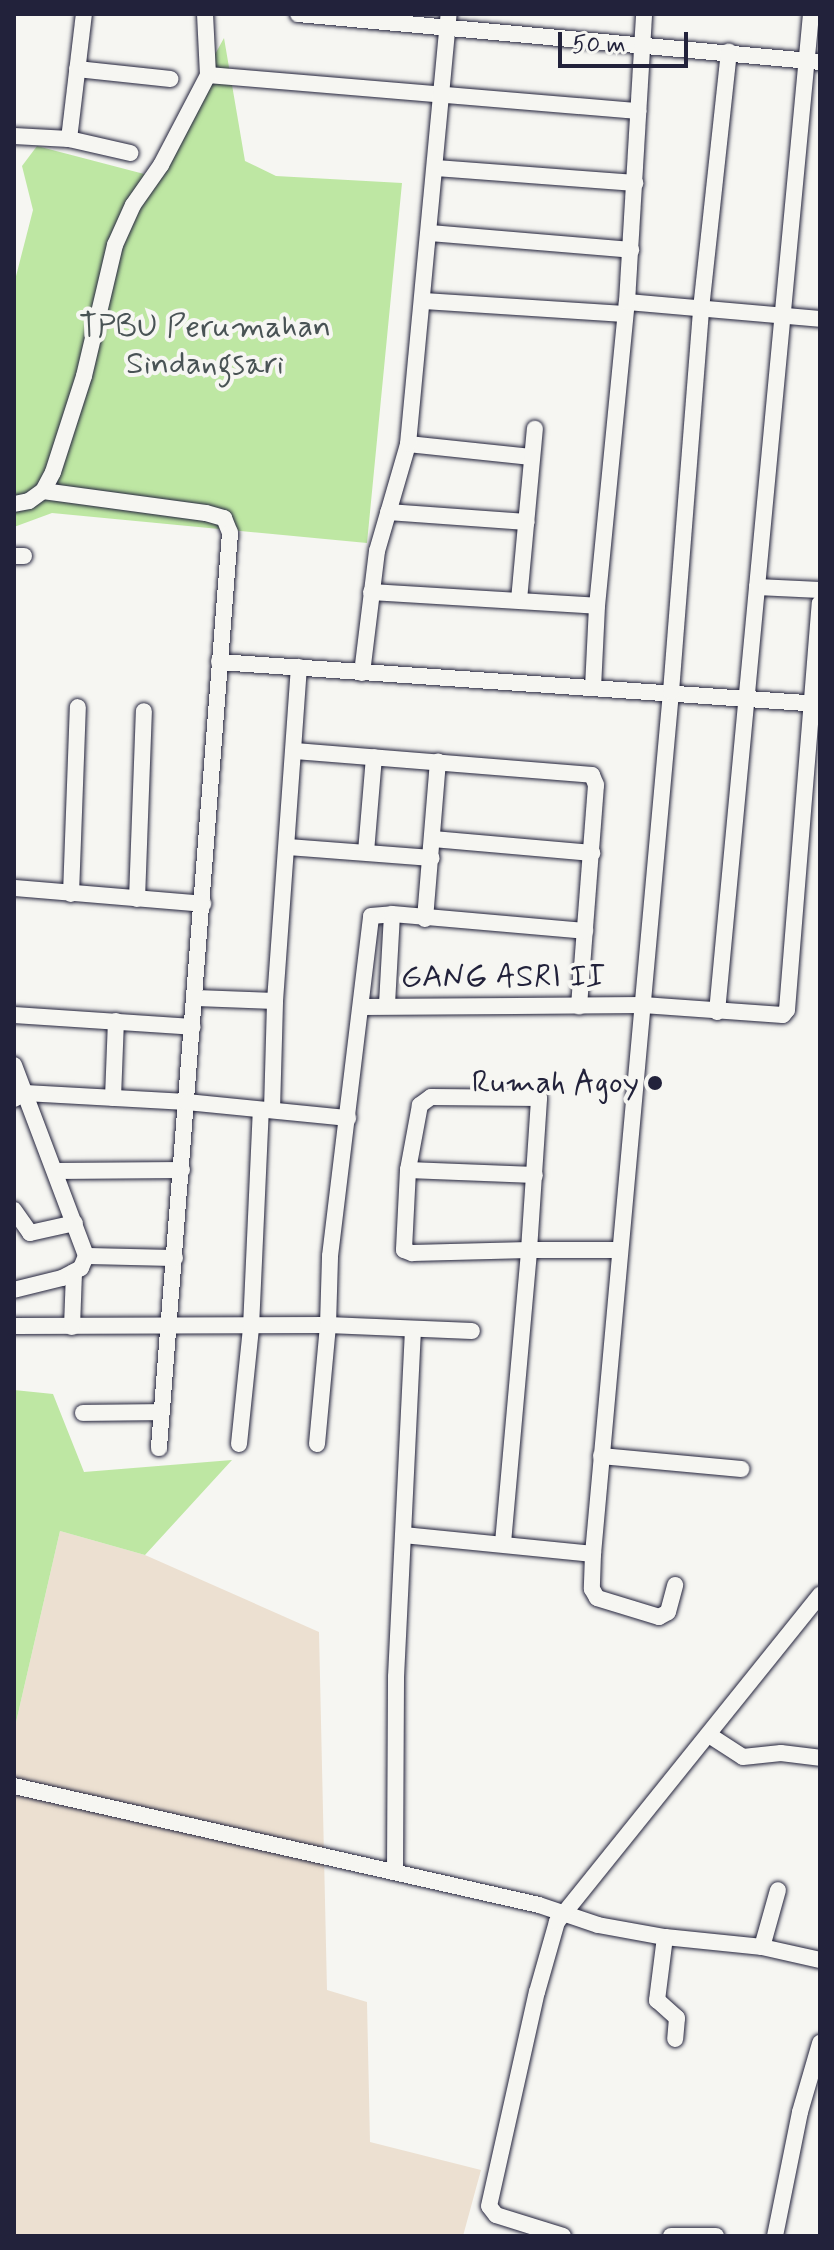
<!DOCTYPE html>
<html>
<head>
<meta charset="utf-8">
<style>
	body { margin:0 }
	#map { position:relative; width:834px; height:2250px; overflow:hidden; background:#f6f6f2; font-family:Mynerve,sans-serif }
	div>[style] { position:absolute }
	.built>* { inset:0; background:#ece0d1 }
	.green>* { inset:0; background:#bee7a3 }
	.roads { filter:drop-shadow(0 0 2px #22223b) drop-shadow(0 0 2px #22223b) }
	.minor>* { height:16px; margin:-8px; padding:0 8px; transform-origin:8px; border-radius:8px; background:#f6f6f2 }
	.dots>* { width:22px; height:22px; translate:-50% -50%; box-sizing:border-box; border:4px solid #f6f6f2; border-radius:50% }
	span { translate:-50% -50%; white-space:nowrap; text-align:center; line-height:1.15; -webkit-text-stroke:8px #f6f6f2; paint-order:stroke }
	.park-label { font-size:32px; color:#495355 }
	.street-label { font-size:32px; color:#22223b }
	.poi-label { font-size:32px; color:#22223b }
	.right { translate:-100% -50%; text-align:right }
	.frame { position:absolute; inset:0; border:16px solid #22223b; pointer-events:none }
	.scale { position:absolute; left:558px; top:32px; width:130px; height:36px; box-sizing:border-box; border:4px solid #22223b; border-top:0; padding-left:10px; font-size:24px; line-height:28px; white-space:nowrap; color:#22223b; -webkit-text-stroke:6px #f6f6f2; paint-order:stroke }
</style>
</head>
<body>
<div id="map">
	<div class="built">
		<div style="clip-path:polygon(60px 1531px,145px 1555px,319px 1632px,327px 1990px,367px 2002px,370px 2142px,481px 2170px,463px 2236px,14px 2236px,14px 1731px)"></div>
	</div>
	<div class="green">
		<div style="clip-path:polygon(224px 38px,245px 161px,276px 176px,402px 183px,367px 543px,52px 513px,14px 527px,14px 284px,33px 210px,22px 166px,37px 146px,148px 175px)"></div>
		<div style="clip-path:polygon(14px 1390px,53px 1394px,84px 1472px,232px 1460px,145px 1555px,60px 1531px,14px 1731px)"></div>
	</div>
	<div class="roads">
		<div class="minor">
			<div style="left:298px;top:14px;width:524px;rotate:5.25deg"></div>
			<div style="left:77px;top:69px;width:94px;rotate:6.1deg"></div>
			<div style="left:208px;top:75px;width:432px;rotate:4.8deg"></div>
			<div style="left:14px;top:136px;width:55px;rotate:3.1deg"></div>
			<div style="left:69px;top:139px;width:63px;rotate:12.9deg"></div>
			<div style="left:69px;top:139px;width:126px;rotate:-83.2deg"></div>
			<div style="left:436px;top:168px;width:200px;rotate:4.3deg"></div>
			<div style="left:430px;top:233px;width:202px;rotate:4.8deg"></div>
			<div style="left:424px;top:301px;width:201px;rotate:3.7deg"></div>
			<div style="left:627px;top:302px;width:194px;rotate:5deg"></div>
			<div style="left:408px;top:444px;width:124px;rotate:6deg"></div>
			<div style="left:43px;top:491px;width:164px;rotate:7.7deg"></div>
			<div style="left:206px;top:513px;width:19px;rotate:16deg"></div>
			<div style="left:224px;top:518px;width:16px;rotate:68deg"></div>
			<div style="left:230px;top:533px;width:918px;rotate:94.44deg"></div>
			<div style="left:14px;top:504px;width:15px;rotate:-11deg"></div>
			<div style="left:29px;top:501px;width:17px;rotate:-36deg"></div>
			<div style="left:43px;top:491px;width:21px;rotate:-62deg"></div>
			<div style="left:53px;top:472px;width:101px;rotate:-72.1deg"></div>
			<div style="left:84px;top:376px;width:135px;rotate:-76.7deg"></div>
			<div style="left:115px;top:245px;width:44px;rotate:-65.8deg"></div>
			<div style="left:133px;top:205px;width:49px;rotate:-55deg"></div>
			<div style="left:161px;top:165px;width:102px;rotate:-62.4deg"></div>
			<div style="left:208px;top:75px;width:61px;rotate:-92.8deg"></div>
			<div style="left:388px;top:512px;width:139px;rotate:4.1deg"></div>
			<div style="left:14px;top:556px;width:10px"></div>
			<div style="left:757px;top:587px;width:63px;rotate:2.7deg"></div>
			<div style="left:371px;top:592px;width:226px;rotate:3.5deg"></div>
			<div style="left:519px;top:600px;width:172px;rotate:-84.7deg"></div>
			<div style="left:219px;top:662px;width:602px;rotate:4deg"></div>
			<div style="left:362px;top:673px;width:123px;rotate:-83deg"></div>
			<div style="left:377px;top:551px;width:111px;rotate:-73.8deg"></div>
			<div style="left:408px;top:444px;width:432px;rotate:-84.6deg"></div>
			<div style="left:593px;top:688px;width:82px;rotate:-87.2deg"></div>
			<div style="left:597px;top:606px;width:305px;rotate:-84.4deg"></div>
			<div style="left:627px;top:302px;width:289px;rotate:-86.6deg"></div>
			<div style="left:295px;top:751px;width:298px;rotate:4.6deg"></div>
			<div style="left:592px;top:775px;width:11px;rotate:68deg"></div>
			<div style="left:596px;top:785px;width:222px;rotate:94.4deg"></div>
			<div style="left:433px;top:839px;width:160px;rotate:5deg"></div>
			<div style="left:288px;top:847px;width:144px;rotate:4.4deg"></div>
			<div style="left:366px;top:852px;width:95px;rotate:-85.2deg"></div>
			<div style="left:14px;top:888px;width:190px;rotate:4.8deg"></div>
			<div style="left:71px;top:894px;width:187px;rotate:-87.9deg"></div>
			<div style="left:137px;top:899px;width:188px;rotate:-87.9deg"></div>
			<div style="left:425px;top:919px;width:158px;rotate:-85.3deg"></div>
			<div style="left:196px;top:998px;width:79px;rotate:2.2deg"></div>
			<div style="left:387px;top:1004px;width:90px;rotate:-86.8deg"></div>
			<div style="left:362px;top:1007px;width:281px;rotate:-0.4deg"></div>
			<div style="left:643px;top:1005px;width:140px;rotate:4.1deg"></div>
			<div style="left:783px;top:1015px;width:6px;rotate:-51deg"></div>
			<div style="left:787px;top:1010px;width:408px;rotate:-85.4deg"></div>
			<div style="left:717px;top:1012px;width:1002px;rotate:-84.62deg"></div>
			<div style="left:14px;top:1015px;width:179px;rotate:3.8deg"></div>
			<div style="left:14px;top:1065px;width:204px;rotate:69.3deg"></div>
			<div style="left:86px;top:1256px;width:13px;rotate:113deg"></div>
			<div style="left:81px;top:1268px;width:21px;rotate:152deg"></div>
			<div style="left:62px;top:1278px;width:49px;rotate:166deg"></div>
			<div style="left:113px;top:1098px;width:77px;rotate:-87.8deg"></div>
			<div style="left:14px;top:1099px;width:13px;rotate:-29deg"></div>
			<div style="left:25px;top:1093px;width:162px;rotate:3.2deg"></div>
			<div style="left:187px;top:1102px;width:162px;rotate:5.7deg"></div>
			<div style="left:272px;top:1110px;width:109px;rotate:-88.4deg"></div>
			<div style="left:275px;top:1001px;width:335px;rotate:-85.9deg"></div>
			<div style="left:408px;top:1170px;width:127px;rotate:2.3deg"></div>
			<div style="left:55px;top:1171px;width:127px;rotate:-0.5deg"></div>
			<div style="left:14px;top:1210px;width:28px;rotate:55deg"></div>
			<div style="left:30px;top:1233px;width:46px;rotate:-12.5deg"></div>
			<div style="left:86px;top:1256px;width:89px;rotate:1.3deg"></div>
			<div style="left:14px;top:1326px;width:314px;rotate:-0.2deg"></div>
			<div style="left:328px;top:1325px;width:144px;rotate:2.4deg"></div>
			<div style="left:72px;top:1327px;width:55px;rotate:-87.9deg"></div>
			<div style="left:83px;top:1413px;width:79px;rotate:-0.7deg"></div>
			<div style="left:239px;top:1444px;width:118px;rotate:-84.1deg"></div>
			<div style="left:251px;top:1327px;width:217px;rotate:-87.4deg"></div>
			<div style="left:317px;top:1444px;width:120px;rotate:-84.7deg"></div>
			<div style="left:328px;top:1325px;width:69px;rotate:-88.3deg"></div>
			<div style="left:330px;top:1256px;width:342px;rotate:-83.1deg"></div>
			<div style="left:371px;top:916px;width:21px;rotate:-5deg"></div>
			<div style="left:392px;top:914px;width:194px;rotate:5deg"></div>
			<div style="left:601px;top:1456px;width:141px;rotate:5.3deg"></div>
			<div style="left:404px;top:1535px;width:190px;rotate:5.7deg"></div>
			<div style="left:593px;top:1554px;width:866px;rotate:-84.83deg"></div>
			<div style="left:671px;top:692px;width:384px;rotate:-85.5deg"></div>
			<div style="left:701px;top:309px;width:259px;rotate:-83.8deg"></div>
			<div style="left:503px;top:1543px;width:294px;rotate:-84.9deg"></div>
			<div style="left:529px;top:1250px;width:152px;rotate:-86.2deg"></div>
			<div style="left:539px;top:1098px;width:108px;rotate:-179.5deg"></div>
			<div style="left:431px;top:1097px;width:14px;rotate:144deg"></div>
			<div style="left:420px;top:1105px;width:66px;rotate:100.5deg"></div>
			<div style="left:408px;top:1170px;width:80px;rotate:92.9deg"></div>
			<div style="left:404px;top:1250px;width:9px;rotate:21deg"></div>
			<div style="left:412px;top:1253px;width:117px;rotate:-1.5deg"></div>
			<div style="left:529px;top:1250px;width:90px"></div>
			<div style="left:593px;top:1554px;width:35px;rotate:92deg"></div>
			<div style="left:592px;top:1589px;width:10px;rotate:61deg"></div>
			<div style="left:597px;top:1598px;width:65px;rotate:17deg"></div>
			<div style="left:659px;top:1617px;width:10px;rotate:-29deg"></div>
			<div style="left:668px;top:1612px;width:28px;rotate:-75deg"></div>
			<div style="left:709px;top:1735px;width:40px;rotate:32.9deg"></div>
			<div style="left:743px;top:1757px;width:38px;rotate:-6deg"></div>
			<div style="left:781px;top:1753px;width:39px;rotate:7deg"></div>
			<div style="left:14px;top:1786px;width:538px;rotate:12.77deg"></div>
			<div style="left:539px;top:1905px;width:62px;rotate:18.7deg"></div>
			<div style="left:598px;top:1925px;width:68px;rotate:10.2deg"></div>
			<div style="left:665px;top:1937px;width:98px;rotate:5.9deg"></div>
			<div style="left:762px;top:1947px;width:59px;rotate:12.6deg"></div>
			<div style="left:395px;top:1872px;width:195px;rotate:-89.7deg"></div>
			<div style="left:396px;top:1677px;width:348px;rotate:-87.2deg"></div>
			<div style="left:665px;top:1937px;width:64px;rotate:97.2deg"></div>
			<div style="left:657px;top:2000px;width:27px;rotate:42deg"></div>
			<div style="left:677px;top:2018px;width:21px;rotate:95deg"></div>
			<div style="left:762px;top:1947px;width:59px;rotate:-74.3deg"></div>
			<div style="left:563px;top:2236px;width:70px;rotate:-162.6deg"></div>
			<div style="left:496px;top:2215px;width:11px;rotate:-128deg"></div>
			<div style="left:489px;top:2206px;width:219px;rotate:-77.4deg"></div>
			<div style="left:537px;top:1992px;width:73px;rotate:-74.1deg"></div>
			<div style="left:557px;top:1922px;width:420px;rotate:-51.2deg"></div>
			<div style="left:671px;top:2236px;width:45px"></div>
			<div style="left:775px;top:2236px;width:126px;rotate:-78.6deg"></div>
			<div style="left:800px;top:2112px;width:72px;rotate:-73.8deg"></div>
		</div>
	</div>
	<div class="dots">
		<div style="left:655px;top:1083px;background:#22223b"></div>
	</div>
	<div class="park-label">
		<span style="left:205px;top:346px">TPBU Perumahan<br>Sindangsari</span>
	</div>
	<div class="street-label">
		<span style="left:503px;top:977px">GANG ASRI II</span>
	</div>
	<div class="poi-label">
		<span class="right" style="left:639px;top:1083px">Rumah Agoy</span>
	</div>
	<div class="frame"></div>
	<div class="scale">50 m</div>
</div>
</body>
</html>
